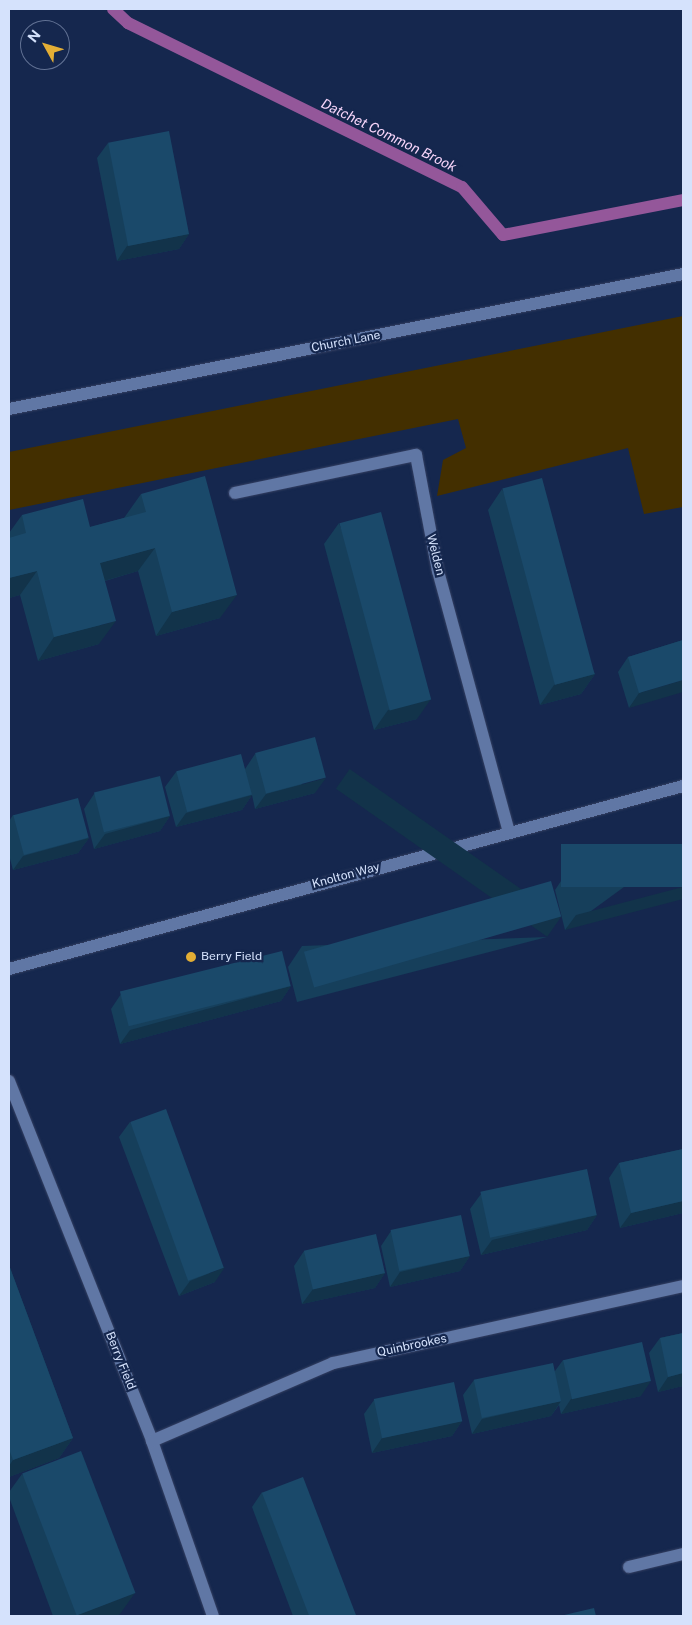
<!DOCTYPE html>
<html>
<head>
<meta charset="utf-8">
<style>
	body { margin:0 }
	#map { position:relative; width:692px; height:1625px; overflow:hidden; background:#15274e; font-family:"Public Sans",sans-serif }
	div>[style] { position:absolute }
	.green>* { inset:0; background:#432f00 }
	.stream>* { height:12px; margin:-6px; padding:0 6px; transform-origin:6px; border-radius:6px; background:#94579a }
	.roads { filter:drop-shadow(0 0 1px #354062) drop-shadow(0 0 1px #354062) }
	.minor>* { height:12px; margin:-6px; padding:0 6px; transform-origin:6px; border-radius:6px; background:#6077a5 }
	.wall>* { inset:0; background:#163f5b }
	.shaded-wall>* { inset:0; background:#12334a; transform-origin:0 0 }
	.building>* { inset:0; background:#1a496a; transform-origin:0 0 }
	.dots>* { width:14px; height:14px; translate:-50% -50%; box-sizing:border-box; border:2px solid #15274e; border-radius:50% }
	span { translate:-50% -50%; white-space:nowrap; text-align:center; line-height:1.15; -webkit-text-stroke:4.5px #15274e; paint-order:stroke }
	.street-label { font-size:12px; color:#d5e2fc }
	.poi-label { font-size:12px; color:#d5e2fc }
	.left { translate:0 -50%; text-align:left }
	.water-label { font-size:14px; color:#f7d5fa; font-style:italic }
	.frame { position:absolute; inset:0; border:10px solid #d5e2fc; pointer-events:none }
	.north { position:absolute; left:20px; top:20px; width:50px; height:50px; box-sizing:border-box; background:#15274e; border:1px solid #627294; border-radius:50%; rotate:309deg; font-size:14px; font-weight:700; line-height:20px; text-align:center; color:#d5e2fc }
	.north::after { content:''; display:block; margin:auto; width:18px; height:22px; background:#e3ae35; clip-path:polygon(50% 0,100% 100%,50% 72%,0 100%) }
</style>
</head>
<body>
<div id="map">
	<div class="green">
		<div style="clip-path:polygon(683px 316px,683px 507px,644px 514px,628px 448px,437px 496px,443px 460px,466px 448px,458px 419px,9px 510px,9px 452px)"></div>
	</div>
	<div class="stream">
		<div style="left:113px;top:9px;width:21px;rotate:43deg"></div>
		<div style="left:128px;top:23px;width:372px;rotate:26.2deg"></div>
		<div style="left:462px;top:187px;width:63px;rotate:49.5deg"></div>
		<div style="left:503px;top:235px;width:183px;rotate:-11deg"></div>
	</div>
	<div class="roads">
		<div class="minor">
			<div style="left:9px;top:409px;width:687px;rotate:-11.33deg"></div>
			<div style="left:235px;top:493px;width:185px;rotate:-11.9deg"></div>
			<div style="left:416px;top:455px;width:118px;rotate:79.3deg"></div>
			<div style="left:438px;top:571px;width:270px;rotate:74.8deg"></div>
			<div style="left:9px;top:969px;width:698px;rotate:-15.19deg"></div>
			<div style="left:9px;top:1081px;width:387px;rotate:68.3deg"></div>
			<div style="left:152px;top:1441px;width:185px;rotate:70.8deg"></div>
			<div style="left:152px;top:1441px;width:197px;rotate:-23.3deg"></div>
			<div style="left:333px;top:1363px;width:358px;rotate:-12.4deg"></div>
			<div style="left:629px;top:1567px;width:56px;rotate:-13.5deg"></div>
		</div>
	</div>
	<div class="wall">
		<div style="clip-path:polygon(108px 143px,189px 234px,179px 249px,117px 261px,97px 158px)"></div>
		<div style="clip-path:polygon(502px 489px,595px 674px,581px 694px,540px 705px,488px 510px)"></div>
		<div style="clip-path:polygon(141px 494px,220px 618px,156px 636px,138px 571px,105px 581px,99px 644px,38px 661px,20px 595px,9px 598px,9px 533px,22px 515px,90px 527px,124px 518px)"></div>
		<div style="clip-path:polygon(339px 523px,417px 719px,374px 730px,324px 544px)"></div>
		<div style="clip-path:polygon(683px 640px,629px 708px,618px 672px,628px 657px)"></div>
		<div style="clip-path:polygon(255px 754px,315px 793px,255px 809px,252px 795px,242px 810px,176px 827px,165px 787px,176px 772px,245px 769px)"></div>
		<div style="clip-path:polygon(94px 794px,170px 816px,160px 831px,94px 849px,84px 809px)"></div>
		<div style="clip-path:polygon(13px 815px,89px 838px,78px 853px,13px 870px,9px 855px,9px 821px)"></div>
		<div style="clip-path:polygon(683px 844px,565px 930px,555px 890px,565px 875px)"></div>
		<div style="clip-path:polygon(547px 937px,297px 1002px,288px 967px,302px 946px)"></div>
		<div style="clip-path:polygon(291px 986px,281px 1001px,120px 1044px,111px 1009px,121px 994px)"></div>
		<div style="clip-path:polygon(130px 1122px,215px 1282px,179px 1296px,119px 1137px)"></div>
		<div style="clip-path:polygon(683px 1149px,683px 1213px,620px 1228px,609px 1178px,619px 1163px)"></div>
		<div style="clip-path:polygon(481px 1194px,597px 1215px,587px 1230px,481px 1255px,470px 1209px)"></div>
		<div style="clip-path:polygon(391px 1231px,470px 1256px,460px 1271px,390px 1287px,381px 1246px)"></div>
		<div style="clip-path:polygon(304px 1251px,385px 1273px,375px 1288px,302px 1304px,294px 1266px)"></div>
		<div style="clip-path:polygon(9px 1265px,73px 1438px,59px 1458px,9px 1477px)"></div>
		<div style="clip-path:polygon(683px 1333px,683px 1386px,658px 1392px,649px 1353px,660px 1338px)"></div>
		<div style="clip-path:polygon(563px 1360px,641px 1396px,561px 1414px,559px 1405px,551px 1416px,472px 1434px,463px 1395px,474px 1380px,555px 1371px)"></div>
		<div style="clip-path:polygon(374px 1400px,462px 1421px,452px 1436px,372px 1453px,364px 1414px)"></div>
		<div style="clip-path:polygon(22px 1474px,120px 1614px,113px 1616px,53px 1616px,9px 1497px,9px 1492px)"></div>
		<div style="clip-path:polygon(262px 1492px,355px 1616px,293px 1616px,252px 1507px)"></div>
	</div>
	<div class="shaded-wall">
		<div style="clip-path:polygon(189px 234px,179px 249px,117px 261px,127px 246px)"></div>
		<div style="clip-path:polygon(155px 548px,138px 571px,83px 587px,100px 563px)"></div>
		<div style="clip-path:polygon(37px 571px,20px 595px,9px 598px,9px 578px)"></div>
		<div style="clip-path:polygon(237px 595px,220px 618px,156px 636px,172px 612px)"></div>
		<div style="clip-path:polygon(116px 621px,99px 644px,38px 661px,54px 637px)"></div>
		<div style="clip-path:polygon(595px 674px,581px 694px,540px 705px,554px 685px)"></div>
		<div style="clip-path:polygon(683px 680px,683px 692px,629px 708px,639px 693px)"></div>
		<div style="clip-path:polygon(431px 699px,417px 719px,374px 730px,388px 710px)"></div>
		<div style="clip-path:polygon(326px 778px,315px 793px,255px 809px,266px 794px)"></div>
		<div style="clip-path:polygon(252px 795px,242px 810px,176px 827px,186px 813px)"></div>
		<div style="clip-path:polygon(170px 816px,160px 831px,94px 849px,105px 834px)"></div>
		<div style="clip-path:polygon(89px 838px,78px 853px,13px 870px,23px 856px)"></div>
		<div style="clip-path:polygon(683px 887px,683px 899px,565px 930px,576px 915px)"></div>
		<div style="left:561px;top:917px;width:24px;height:258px;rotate:125deg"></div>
		<div style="clip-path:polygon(291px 986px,281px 1001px,120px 1044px,130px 1030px)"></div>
		<div style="clip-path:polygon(683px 1201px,683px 1213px,620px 1228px,631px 1213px)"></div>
		<div style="clip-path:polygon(597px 1215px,587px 1230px,481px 1255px,492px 1240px)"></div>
		<div style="clip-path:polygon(470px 1256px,460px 1271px,390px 1287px,400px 1272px)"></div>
		<div style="clip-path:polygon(225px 1267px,215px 1282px,179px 1296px,190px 1281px)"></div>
		<div style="clip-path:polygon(385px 1273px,375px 1288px,302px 1304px,313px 1289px)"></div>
		<div style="clip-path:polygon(683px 1373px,683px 1386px,658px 1392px,668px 1377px)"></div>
		<div style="clip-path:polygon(651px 1381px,641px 1396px,561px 1414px,571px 1399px)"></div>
		<div style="clip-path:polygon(561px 1401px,551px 1416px,472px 1434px,482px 1419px)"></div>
		<div style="clip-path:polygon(462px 1421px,452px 1436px,372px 1453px,382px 1438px)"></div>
		<div style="clip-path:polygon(73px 1438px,59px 1458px,9px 1477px,9px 1466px,13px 1460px)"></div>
		<div style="clip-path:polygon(135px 1593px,120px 1614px,113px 1616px,74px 1616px)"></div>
	</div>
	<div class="building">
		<div style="left:169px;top:131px;width:105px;height:62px;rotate:79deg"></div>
		<div style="clip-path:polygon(205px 476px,237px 595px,172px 612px,155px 548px,100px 563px,116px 621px,54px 637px,37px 571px,9px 578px,9px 538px,26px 533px,22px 515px,83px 499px,90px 527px,146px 512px,141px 494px)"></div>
		<div style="left:542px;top:478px;width:203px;height:41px;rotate:75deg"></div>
		<div style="left:381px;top:512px;width:194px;height:43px;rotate:75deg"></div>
		<div style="clip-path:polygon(683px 640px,683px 680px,639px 693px,628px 657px)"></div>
		<div style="left:315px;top:737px;width:42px;height:62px;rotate:75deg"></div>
		<div style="left:241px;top:754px;width:42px;height:67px;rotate:75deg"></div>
		<div style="left:160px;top:776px;width:41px;height:68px;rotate:76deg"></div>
		<div style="left:78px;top:798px;width:41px;height:67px;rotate:75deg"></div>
		<div style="left:683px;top:844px;width:43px;height:122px;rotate:90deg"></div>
		<div style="left:551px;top:881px;width:37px;height:257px;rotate:74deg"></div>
		<div style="left:282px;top:951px;width:36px;height:167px;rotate:76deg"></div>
		<div style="left:166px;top:1109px;width:169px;height:38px;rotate:70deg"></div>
		<div style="clip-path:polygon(683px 1149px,683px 1201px,631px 1213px,619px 1163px)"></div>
		<div style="left:587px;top:1169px;width:47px;height:109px;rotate:78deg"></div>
		<div style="left:461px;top:1215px;width:42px;height:72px;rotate:78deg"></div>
		<div style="left:376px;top:1234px;width:40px;height:74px;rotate:77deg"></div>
		<div style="clip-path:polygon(9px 1265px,73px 1438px,13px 1460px,9px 1449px)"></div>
		<div style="clip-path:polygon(683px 1333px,683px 1373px,668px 1377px,660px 1338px)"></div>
		<div style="left:642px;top:1342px;width:40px;height:81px;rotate:77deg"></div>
		<div style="left:553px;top:1363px;width:39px;height:81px;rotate:78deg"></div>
		<div style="left:454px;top:1382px;width:40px;height:82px;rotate:78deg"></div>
		<div style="left:81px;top:1451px;width:152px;height:63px;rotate:69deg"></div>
		<div style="left:303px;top:1477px;width:148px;height:44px;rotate:69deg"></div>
		<div style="clip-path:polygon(594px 1608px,596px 1616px,560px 1616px)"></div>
	</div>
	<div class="dots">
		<div style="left:191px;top:957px;background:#e3ae35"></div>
	</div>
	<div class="street-label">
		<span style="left:346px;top:342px;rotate:-11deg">Church Lane</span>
		<span style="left:435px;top:555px;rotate:76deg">Welden</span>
		<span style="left:346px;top:876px;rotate:-15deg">Knolton Way</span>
		<span style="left:412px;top:1346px;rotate:-12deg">Quinbrookes</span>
		<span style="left:120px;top:1361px;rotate:68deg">Berry Field</span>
	</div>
	<div class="poi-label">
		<span class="left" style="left:201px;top:957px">Berry Field</span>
	</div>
	<div class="water-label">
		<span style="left:389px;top:135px;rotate:26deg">Datchet Common Brook</span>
	</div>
	<div class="frame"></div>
	<div class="north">N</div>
</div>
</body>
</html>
